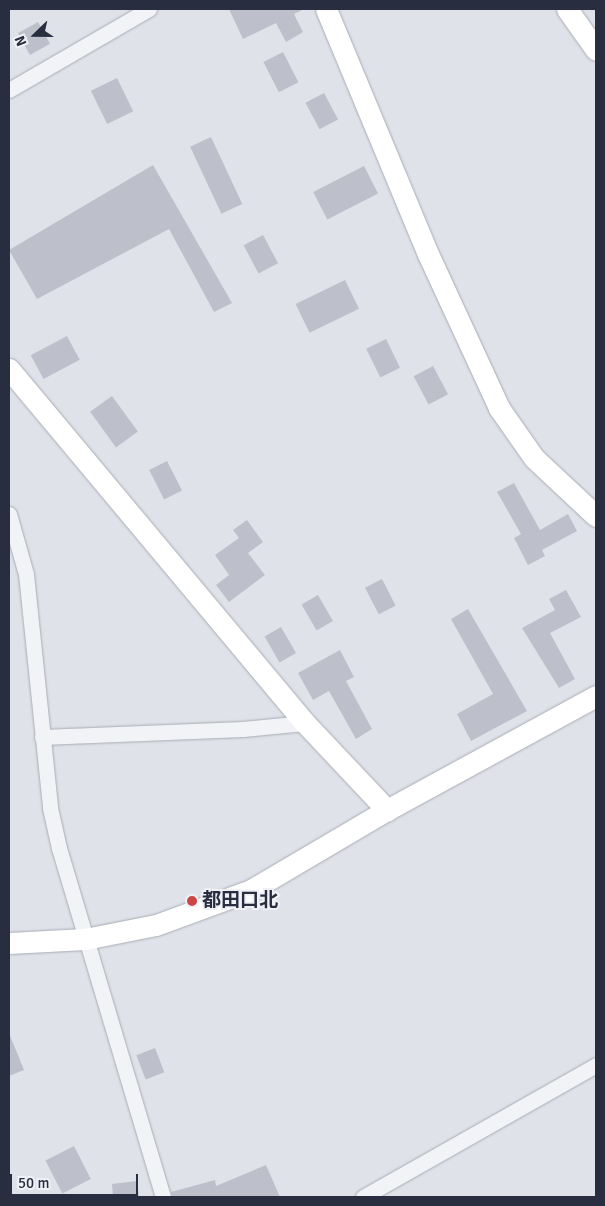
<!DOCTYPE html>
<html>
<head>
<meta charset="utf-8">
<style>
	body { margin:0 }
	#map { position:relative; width:605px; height:1206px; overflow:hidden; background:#dfe2e8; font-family:Signika,"Noto Sans JP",sans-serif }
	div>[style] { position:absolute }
	.building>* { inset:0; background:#bdc0cb; transform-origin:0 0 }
	.roads { filter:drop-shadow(0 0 1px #a8acb5) drop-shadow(0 0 1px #a8acb5) }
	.street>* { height:15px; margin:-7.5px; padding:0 7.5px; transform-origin:7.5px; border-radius:7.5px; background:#f2f3f7 }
	.secondary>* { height:21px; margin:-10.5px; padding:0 10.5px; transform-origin:10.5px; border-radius:10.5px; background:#fff }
	.dots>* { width:14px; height:14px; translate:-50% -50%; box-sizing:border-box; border:2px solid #eff1f6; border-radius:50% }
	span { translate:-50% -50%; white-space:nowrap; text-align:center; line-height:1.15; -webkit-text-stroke:4px #eff1f6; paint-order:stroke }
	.poi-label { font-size:19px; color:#282d3f; font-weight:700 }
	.left { translate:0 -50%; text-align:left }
	.frame { position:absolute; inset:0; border:10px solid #282d3f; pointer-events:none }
	.north { position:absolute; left:10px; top:10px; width:50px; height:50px; -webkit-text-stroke:4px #eff1f6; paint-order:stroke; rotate:248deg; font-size:14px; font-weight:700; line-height:20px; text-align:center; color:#282d3f }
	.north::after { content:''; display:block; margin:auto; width:18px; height:22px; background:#282d3f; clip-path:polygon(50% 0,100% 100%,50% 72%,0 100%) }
	.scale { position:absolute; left:10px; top:1174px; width:128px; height:22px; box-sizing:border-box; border:2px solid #282d3f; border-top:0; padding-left:6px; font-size:15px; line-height:18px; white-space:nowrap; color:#282d3f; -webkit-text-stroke:4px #eff1f6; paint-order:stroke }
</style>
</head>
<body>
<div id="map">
	<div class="building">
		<div style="clip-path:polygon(229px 9px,304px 9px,294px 14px,303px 32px,286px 42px,276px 23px,243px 39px)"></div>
		<div style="left:38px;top:22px;width:25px;height:23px;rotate:61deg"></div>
		<div style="left:283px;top:52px;width:34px;height:22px;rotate:63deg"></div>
		<div style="left:117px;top:78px;width:37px;height:29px;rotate:64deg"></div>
		<div style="left:324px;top:93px;width:30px;height:21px;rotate:62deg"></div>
		<div style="left:211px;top:137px;width:74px;height:23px;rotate:65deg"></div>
		<div style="clip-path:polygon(153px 165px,232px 303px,214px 312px,169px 229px,37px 299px,9px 250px)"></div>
		<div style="left:364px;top:166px;width:31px;height:57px;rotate:63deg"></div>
		<div style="left:263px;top:235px;width:32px;height:22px;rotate:62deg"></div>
		<div style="left:345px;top:280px;width:32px;height:55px;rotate:64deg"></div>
		<div style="left:67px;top:336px;width:27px;height:41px;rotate:62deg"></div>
		<div style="left:386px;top:339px;width:32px;height:22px;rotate:64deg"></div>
		<div style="left:433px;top:366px;width:32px;height:22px;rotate:62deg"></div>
		<div style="left:112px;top:396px;width:44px;height:27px;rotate:54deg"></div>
		<div style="left:167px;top:461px;width:33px;height:20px;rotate:63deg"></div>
		<div style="clip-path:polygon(514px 483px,540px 530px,568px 514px,577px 531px,542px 550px,545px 556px,528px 565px,514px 538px,521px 534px,497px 492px)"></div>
		<div style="clip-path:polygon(247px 520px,263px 542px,248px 553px,265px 575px,229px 602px,216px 585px,229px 575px,215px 555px,239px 538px,233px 530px)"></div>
		<div style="left:382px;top:579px;width:30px;height:19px;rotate:63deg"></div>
		<div style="clip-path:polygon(566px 590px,581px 617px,550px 633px,575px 679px,559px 688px,522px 628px,555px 610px,549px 599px)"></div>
		<div style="left:318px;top:595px;width:30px;height:19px;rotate:60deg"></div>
		<div style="clip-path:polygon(468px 609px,527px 711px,471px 741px,457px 714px,493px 694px,451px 619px)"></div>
		<div style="left:281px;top:627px;width:30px;height:19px;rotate:60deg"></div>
		<div style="clip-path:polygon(340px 650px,354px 677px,346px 681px,372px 729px,356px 739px,329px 691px,313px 700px,298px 673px)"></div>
		<div style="clip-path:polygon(9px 1033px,24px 1070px,9px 1076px)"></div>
		<div style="left:155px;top:1048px;width:26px;height:20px;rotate:69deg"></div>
		<div style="left:74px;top:1146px;width:37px;height:32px;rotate:63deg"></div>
		<div style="clip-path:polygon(266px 1165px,280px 1197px,172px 1197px,171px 1192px,215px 1180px,216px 1186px)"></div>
		<div style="clip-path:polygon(137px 1181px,139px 1197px,113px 1197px,112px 1184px)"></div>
	</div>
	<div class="roads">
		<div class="street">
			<div style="left:9px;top:90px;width:162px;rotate:-30.1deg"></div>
			<div style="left:9px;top:514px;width:62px;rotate:74.2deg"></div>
			<div style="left:26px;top:574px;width:235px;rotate:84.1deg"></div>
			<div style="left:50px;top:808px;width:41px;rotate:77.3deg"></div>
			<div style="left:59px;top:848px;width:364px;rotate:73.4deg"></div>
			<div style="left:42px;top:737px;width:201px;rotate:-2.3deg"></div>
			<div style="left:243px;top:729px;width:62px;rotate:-5.5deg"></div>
			<div style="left:363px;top:1197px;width:268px;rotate:-29.5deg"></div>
		</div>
		<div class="secondary">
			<div style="left:326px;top:9px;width:265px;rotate:67.4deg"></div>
			<div style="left:428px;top:254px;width:170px;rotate:65.2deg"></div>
			<div style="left:499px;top:408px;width:61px;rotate:55deg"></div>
			<div style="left:534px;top:458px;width:85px;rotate:43.1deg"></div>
			<div style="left:567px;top:9px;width:50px;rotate:54.7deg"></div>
			<div style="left:9px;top:369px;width:461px;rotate:50.1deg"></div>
			<div style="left:305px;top:723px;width:120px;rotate:46.7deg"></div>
			<div style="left:9px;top:943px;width:76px;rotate:-3deg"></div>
			<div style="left:85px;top:939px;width:72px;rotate:-11.2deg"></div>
			<div style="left:156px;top:925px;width:101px;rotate:-20.2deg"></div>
			<div style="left:251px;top:890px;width:158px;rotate:-30.5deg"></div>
			<div style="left:387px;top:810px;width:238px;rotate:-28.6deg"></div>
		</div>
	</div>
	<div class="dots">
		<div style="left:192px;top:901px;background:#cc4646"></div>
	</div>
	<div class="poi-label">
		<span class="left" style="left:202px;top:901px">都田口北</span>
	</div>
	<div class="frame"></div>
	<div class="north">N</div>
	<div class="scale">50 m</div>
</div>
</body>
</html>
